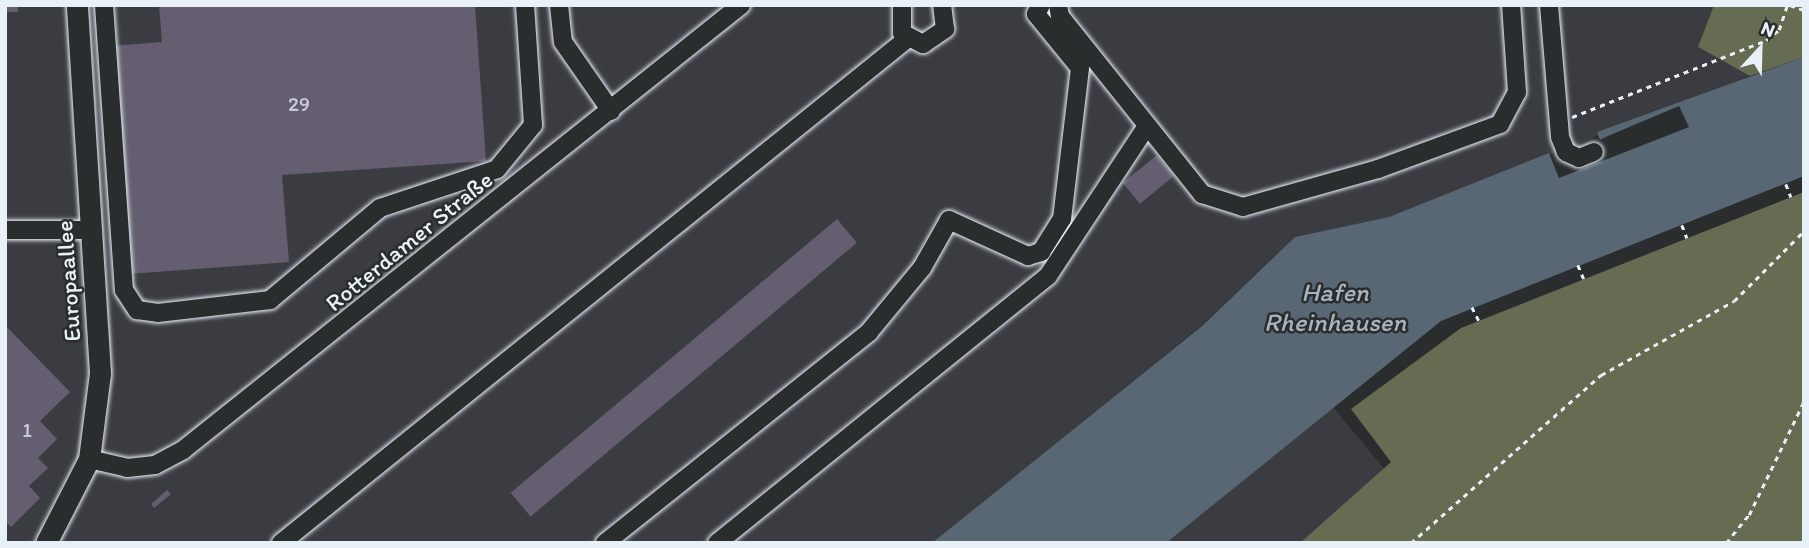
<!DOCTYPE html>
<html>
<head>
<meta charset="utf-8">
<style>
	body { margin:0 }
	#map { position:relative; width:1809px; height:548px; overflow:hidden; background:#2a2d2e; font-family:Itim,sans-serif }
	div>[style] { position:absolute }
	.built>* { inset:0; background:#3b3c42 }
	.green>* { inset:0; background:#656c52 }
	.water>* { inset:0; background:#596775 }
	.pier>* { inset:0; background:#2a2d2e }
	.building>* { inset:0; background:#645e70; transform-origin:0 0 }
	.path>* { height:2.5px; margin-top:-1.25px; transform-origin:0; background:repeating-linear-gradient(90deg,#e8f1f8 0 5px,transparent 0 10px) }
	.roads { filter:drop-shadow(0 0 2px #e8f1f8) drop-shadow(0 0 2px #e8f1f8) }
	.minor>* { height:18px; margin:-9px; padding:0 9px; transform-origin:9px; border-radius:9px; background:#2a2d2e }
	.major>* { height:21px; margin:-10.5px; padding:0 10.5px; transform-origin:10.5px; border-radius:10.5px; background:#2a2d2e }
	span { translate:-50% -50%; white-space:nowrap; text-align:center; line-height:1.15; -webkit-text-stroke:5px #2a2d2e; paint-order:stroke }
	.number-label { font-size:21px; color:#c7ccd6 }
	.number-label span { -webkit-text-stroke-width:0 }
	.street-label { font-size:24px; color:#e8f1f8 }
	.water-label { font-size:26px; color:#a8b3bd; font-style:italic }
	.frame { position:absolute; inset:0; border:7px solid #e8f1f8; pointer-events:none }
	.north { position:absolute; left:1725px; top:14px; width:70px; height:70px; -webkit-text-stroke:5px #2a2d2e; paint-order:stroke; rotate:22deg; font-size:19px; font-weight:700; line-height:28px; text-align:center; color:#e8f1f8 }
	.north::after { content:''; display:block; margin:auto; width:24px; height:32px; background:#e8f1f8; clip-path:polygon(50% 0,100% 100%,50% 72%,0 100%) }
</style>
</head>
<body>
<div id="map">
	<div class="built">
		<div style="clip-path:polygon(5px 5px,1714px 5px,1698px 47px,1750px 76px,1389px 217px,1295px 237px,1202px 325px,933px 543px,5px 543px)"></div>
		<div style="clip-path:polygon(1333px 407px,1386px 471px,1300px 543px,1166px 543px)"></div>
	</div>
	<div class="green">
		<div style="clip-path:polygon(1714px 5px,1804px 5px,1804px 57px,1750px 76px,1698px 47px)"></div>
		<div style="clip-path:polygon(1804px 192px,1804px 543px,1300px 543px,1391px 462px,1351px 409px,1461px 328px)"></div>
	</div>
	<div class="water">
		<div style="clip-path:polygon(1804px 57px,1804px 176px,1441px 321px,1166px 543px,932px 543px,1202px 326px,1295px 237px,1389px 217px,1549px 153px,1559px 177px,1688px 127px,1679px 107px,1600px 140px,1597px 132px)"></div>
	</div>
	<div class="pier">
		<div style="clip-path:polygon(1679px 106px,1689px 127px,1559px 178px,1549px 153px,1561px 173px,1684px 125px,1678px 112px,1596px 141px)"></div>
	</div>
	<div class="building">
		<div style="left:18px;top:5px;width:7px;height:13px;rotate:90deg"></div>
		<div style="clip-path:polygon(159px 5px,475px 5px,486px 161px,282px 175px,289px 262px,129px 274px,112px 46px,162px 42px)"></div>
		<div style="left:1157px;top:155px;width:27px;height:44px;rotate:51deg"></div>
		<div style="left:837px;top:219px;width:31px;height:426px;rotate:50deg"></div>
		<div style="clip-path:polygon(5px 325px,70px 392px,40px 421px,57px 439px,38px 458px,48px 468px,29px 486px,40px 498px,11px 527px,5px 521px)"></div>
		<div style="clip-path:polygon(167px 490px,171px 494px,154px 508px,151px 504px)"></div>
	</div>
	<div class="path">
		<div style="left:1790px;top:5px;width:15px;rotate:20deg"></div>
		<div style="left:1572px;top:117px;width:209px;rotate:-21.6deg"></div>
		<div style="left:1766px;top:40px;width:16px;rotate:-38deg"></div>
		<div style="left:1779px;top:30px;width:26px;rotate:-72deg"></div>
		<div style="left:1786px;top:184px;width:14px;rotate:69deg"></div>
		<div style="left:1682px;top:225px;width:14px;rotate:69deg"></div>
		<div style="left:1578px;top:265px;width:15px;rotate:67deg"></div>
		<div style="left:1472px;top:307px;width:16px;rotate:63deg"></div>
		<div style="left:1411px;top:543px;width:254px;rotate:-41.5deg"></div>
		<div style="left:1601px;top:375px;width:152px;rotate:-29.1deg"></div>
		<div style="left:1734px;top:301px;width:99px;rotate:-45deg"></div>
		<div style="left:1726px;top:543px;width:36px;rotate:-51deg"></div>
		<div style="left:1749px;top:515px;width:127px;rotate:-64.2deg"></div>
	</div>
	<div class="roads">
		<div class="minor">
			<div style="left:104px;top:5px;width:286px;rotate:86deg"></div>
			<div style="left:124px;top:290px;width:24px;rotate:57deg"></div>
			<div style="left:137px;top:310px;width:21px;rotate:8deg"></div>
			<div style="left:158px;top:313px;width:113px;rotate:-6.6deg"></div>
			<div style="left:270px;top:300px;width:143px;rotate:-39.9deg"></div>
			<div style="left:380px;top:208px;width:123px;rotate:-18.4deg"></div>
			<div style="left:497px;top:169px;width:57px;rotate:-50.7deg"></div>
			<div style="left:533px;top:125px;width:120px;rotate:-93.8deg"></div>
			<div style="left:559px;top:5px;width:37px;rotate:84deg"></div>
			<div style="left:563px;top:42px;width:84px;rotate:55.2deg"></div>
			<div style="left:902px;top:5px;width:28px;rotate:90deg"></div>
			<div style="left:902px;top:33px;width:24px;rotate:28deg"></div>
			<div style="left:923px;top:44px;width:27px;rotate:-34deg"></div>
			<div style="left:945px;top:29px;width:24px;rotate:-97deg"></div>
			<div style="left:1058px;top:5px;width:11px;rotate:80deg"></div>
			<div style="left:1060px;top:16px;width:228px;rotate:51.4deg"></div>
			<div style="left:1202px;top:194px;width:43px;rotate:17.6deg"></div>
			<div style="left:1243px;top:207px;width:140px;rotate:-15.7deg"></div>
			<div style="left:1378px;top:169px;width:130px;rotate:-20.2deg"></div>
			<div style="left:1500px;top:124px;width:36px;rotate:-62deg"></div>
			<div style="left:1517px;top:92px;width:87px;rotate:-93.9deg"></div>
			<div style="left:1549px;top:5px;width:132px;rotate:85.2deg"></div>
			<div style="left:1560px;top:137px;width:16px;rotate:68deg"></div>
			<div style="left:1566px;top:152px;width:14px;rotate:25deg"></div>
			<div style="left:1579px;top:158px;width:16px;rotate:-22deg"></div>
			<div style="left:5px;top:230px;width:86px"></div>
			<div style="left:89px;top:459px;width:39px;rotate:13deg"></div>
			<div style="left:127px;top:468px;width:28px;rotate:-6deg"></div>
			<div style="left:155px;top:465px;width:32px;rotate:-28deg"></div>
			<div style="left:183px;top:450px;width:714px;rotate:-38.57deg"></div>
			<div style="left:281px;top:543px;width:804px;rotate:-38.84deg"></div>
			<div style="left:605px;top:543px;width:338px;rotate:-38.6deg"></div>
			<div style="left:869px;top:332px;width:83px;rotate:-50.4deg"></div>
			<div style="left:922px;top:268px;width:55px;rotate:-60.6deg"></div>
			<div style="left:949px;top:220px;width:87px;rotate:24.5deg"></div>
			<div style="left:1028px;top:256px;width:14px;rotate:-17deg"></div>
			<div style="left:1041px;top:252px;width:39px;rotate:-58deg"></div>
			<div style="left:1062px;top:219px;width:152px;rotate:-83.2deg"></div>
			<div style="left:1080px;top:68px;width:70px;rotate:-129.2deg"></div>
			<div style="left:1036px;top:14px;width:10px;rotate:-61deg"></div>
			<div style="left:717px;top:543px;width:425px;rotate:-38.9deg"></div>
			<div style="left:1048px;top:276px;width:180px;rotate:-56.6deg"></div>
		</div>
		<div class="major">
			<div style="left:46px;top:543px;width:94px;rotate:-62.9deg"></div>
			<div style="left:89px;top:459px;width:87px;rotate:-82.7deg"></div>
			<div style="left:100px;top:373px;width:369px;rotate:-93.6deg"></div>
		</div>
	</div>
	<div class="number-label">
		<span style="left:299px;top:104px">29</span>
		<span style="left:27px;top:430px">1</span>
	</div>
	<div class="street-label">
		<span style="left:409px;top:241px;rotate:-39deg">Rotterdamer Straße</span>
		<span style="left:68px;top:281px;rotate:-94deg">Europaallee</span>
	</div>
	<div class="water-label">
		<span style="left:1335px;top:308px">Hafen<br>Rheinhausen</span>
	</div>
	<div class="frame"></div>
	<div class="north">N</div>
</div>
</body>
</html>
